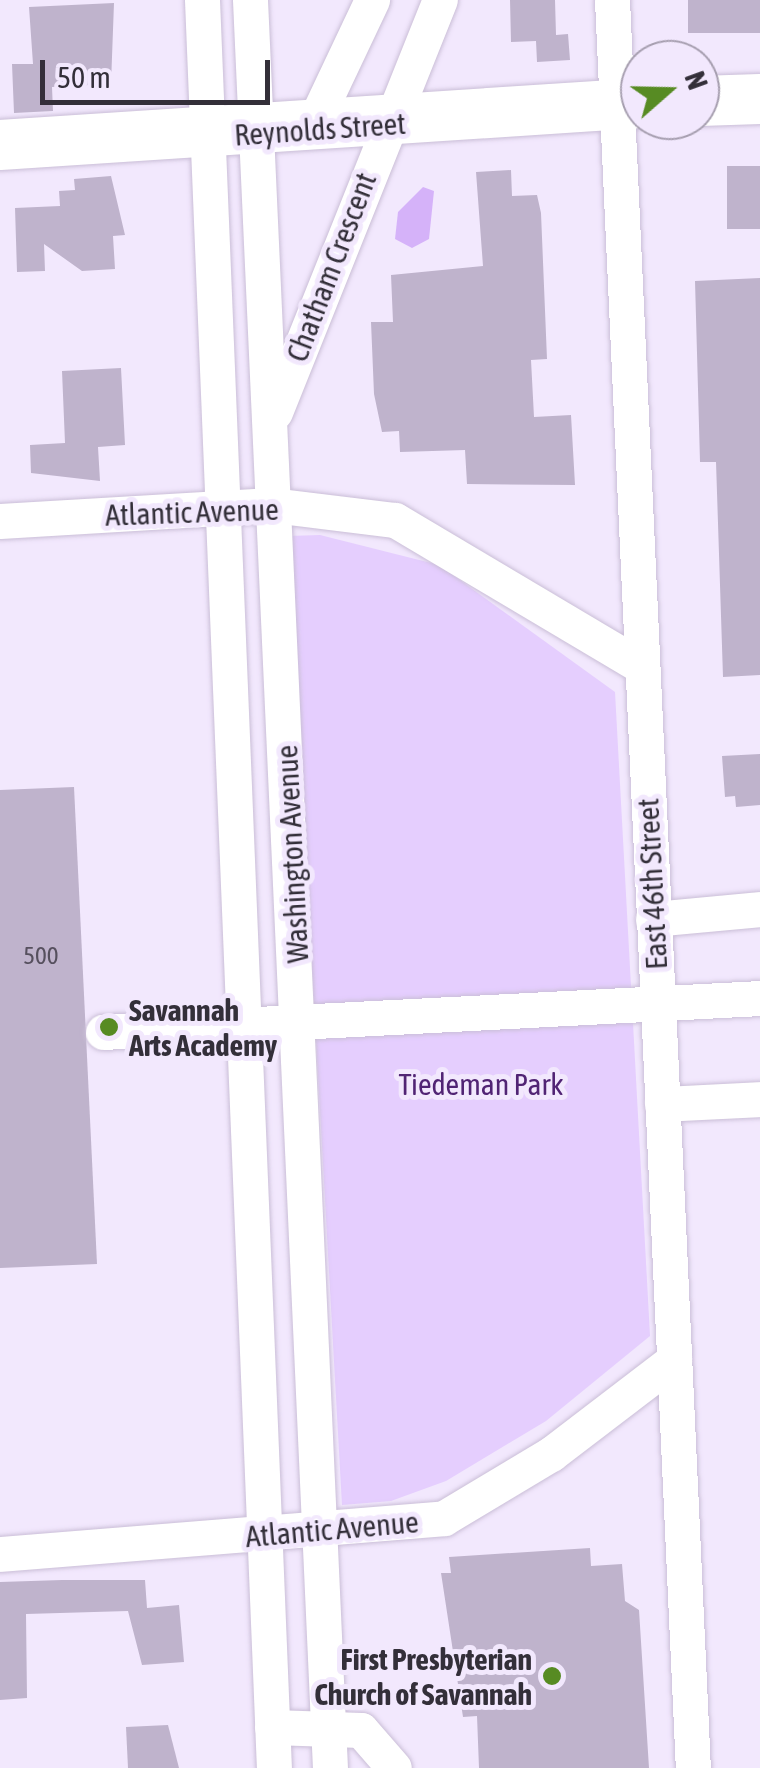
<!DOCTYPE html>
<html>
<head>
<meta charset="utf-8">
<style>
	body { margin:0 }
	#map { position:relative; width:760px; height:1768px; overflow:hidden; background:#f2e8fd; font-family:"Asap Condensed",sans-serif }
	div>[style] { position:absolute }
	.green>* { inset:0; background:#e5cefe }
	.water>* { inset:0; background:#d5b2f9 }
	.building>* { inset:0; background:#bfb3cc; transform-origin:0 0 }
	.roads { filter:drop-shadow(0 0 2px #cabed7) drop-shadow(0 0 2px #cabed7) }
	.street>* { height:35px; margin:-17.5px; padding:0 17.5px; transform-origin:17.5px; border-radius:17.5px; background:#fff }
	.secondary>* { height:50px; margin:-25px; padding:0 25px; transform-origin:25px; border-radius:25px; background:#fff }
	.dots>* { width:28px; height:28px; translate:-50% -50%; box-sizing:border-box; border:5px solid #f2e8fd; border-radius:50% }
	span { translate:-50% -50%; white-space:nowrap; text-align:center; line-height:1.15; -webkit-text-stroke:10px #f2e8fd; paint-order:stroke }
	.number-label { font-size:25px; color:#56505e }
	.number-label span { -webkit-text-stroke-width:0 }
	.street-label { font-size:30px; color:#332f39 }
	.poi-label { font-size:30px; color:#332f39; font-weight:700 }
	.left { translate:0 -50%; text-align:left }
	.right { translate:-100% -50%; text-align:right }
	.park-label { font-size:30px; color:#512474 }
	.north { position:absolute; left:620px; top:40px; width:100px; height:100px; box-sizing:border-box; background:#f2e8fd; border:2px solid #a69eaf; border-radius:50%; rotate:70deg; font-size:28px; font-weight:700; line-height:40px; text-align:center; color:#332f39 }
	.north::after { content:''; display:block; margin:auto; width:35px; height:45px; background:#578b23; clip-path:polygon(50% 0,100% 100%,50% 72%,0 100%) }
	.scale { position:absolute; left:40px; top:60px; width:230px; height:45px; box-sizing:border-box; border:5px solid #332f39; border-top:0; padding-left:12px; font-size:30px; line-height:35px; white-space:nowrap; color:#332f39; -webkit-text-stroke:8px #f2e8fd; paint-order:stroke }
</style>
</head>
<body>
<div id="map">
	<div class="green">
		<div style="clip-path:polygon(320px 535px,439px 565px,615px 692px,650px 1336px,546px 1421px,446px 1481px,391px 1501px,342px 1505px,288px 536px)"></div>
	</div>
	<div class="water">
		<div style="clip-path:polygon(423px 187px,434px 191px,429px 239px,412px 248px,395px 239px,398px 212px)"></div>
	</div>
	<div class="building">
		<div style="clip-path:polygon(510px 0,555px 0,556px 35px,568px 34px,570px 60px,537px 62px,536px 41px,511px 42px)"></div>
		<div style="left:688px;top:0;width:72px;height:33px"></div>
		<div style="clip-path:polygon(114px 3px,111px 84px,52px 87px,53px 111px,14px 113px,12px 64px,33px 64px,29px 7px)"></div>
		<div style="left:760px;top:166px;width:63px;height:33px;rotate:90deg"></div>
		<div style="clip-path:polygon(511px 170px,512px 196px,537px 195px,541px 213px,547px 359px,531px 360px,534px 417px,571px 415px,575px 485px,467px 484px,465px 450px,400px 452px,399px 431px,382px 432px,374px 394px,371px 322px,393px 322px,391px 275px,483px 266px,476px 172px)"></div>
		<div style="clip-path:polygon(111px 176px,125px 235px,113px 236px,115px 269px,82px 271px,44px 244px,45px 271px,17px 272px,15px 208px,60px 206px,59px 191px,75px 190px,74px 179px)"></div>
		<div style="clip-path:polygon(760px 278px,760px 675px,723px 677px,716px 462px,700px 462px,695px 281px)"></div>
		<div style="clip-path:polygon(121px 368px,125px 445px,98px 447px,100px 481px,31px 473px,30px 445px,65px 443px,62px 371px)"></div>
		<div style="clip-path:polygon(760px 754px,760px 805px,736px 807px,735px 796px,725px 797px,722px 756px)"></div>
		<div style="clip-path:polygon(74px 787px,97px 1264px,0 1268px,0 790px)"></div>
		<div style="clip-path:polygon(590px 1548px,591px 1566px,622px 1564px,625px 1601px,639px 1610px,649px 1768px,479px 1768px,477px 1716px,463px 1717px,441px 1573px,451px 1573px,449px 1557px)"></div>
		<div style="clip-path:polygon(62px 1580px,145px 1580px,147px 1608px,179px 1605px,184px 1662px,142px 1665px,128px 1611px,26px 1614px,27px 1698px,0 1700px,0 1582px)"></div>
		<div style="clip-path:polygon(168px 1725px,179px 1768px,128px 1768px,126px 1727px)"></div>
	</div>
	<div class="roads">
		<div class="street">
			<div style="left:202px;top:0;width:1769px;rotate:87.67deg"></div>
			<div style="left:250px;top:0;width:1770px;rotate:87.41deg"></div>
			<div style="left:612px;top:0;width:1770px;rotate:87.38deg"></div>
			<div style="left:311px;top:129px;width:143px;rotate:-64.7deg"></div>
			<div style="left:275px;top:412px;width:444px;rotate:-68.2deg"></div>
			<div style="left:0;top:521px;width:272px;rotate:-3.4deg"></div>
			<div style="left:272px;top:505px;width:124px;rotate:7deg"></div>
			<div style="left:395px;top:520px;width:286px;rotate:30.7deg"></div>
			<div style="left:653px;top:919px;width:107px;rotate:-5.3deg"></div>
			<div style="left:103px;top:1032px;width:658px;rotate:-2.96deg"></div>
			<div style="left:662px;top:1104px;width:98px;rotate:-2.9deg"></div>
			<div style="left:0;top:1554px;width:445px;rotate:-4.6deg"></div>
			<div style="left:444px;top:1518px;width:125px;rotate:-30.9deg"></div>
			<div style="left:551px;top:1454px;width:155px;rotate:-37.4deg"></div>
			<div style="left:272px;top:1727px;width:89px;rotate:1.9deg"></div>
			<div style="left:361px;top:1730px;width:50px;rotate:49deg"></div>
		</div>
		<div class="secondary">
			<div style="left:700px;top:101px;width:60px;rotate:-1.9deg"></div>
			<div style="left:0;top:145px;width:641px;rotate:-3.75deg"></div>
		</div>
	</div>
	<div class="dots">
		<div style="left:109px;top:1027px;background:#578b23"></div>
		<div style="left:552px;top:1676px;background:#578b23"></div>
	</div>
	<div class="number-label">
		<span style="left:41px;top:955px">500</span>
	</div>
	<div class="street-label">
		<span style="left:320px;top:129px;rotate:-4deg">Reynolds Street</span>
		<span style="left:331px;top:267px;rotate:-69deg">Chatham Crescent</span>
		<span style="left:192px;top:512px;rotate:-2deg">Atlantic Avenue</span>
		<span style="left:292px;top:854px;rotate:-93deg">Washington Avenue</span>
		<span style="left:652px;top:884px;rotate:-93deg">East 46th Street</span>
		<span style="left:332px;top:1529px;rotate:-5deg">Atlantic Avenue</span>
	</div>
	<div class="poi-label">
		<span class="left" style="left:129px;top:1027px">Savannah<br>Arts Academy</span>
		<span class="right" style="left:532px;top:1676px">First Presbyterian<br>Church of Savannah</span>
	</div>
	<div class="park-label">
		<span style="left:481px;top:1084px">Tiedeman Park</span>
	</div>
	<div class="north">N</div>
	<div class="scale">50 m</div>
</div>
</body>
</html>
